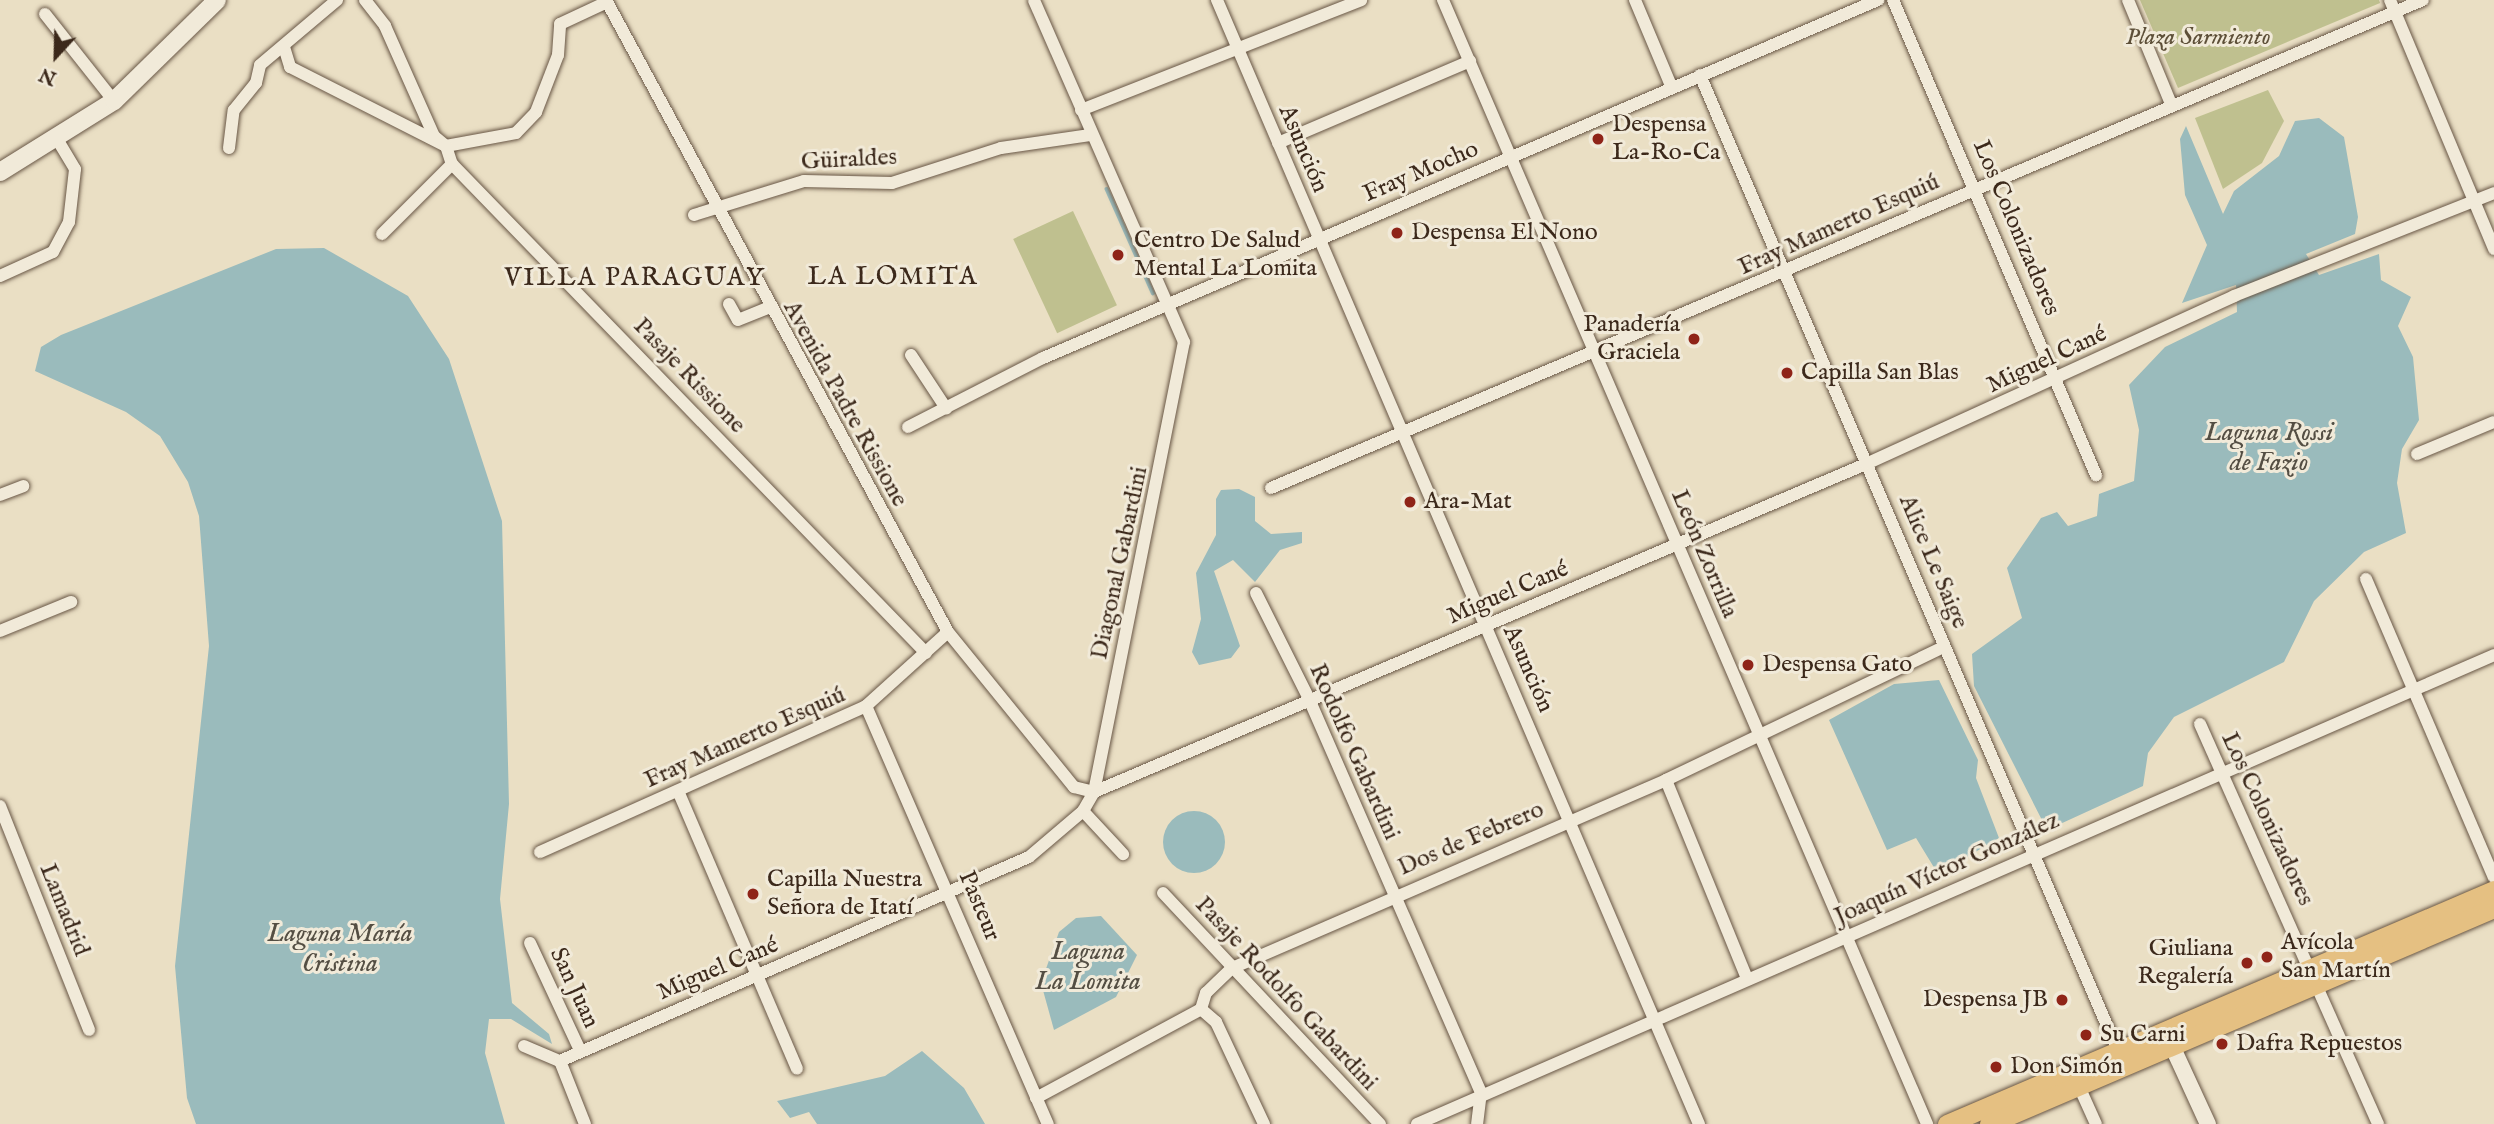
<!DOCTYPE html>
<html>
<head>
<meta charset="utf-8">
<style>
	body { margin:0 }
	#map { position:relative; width:2494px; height:1124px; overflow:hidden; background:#eadfc4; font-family:"IM FELL English",serif }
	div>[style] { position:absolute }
	.green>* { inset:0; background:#bfc08f; transform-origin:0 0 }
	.water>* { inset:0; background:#9abbbc }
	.round { border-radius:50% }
	.stream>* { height:3.5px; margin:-1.75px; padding:0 1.75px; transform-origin:1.75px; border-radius:1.75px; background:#9abbbc }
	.roads { filter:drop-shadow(0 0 2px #685645) drop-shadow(0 0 2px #685645) }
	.minor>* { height:12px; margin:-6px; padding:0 6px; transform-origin:6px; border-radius:6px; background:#f1ead9 }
	.tertiary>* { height:16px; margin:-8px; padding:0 8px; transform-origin:8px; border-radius:8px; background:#f1ead9 }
	.secondary>* { height:18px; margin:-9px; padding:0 9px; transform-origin:9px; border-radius:9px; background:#f1ead9 }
	.primary>* { height:19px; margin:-9.5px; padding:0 9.5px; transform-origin:9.5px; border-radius:9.5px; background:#e5c082 }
	.dots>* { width:19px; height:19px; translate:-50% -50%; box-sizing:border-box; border:4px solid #f1ead9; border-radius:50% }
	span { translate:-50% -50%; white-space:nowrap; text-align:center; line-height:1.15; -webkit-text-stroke:6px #f1ead9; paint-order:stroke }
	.park-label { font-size:24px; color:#5d4f38; font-style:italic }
	.poi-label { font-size:24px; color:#3c291b }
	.left { translate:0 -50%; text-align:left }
	.right { translate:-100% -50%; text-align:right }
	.street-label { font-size:24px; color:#3c291b }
	.neighbourhood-label { font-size:26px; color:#3c291b; letter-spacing:2px }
	.water-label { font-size:26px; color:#544e43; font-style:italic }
	.north { position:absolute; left:21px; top:21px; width:70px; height:70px; -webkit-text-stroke:5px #f1ead9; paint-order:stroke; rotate:202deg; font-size:19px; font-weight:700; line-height:28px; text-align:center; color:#3c291b }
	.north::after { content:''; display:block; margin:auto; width:24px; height:32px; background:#3c291b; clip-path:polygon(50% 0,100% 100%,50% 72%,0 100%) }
</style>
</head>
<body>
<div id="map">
	<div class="green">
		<div style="clip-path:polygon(2140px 0,2379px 0,2380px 3px,2178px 88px)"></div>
		<div style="clip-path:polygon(2268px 90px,2284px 121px,2262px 163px,2223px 189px,2195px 118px)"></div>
		<div style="left:1073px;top:211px;width:104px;height:66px;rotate:65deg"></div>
	</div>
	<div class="water">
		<div style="clip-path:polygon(2319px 118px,2344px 137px,2358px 217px,2355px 234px,2306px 254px,2319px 275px,2379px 254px,2381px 280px,2411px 297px,2398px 326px,2413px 357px,2419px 420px,2402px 449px,2397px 483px,2406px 533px,2364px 552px,2314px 601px,2284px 662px,2174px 717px,2148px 753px,2143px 786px,2047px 830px,1974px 686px,1972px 654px,2022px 618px,2007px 568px,2041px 518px,2057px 512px,2068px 526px,2097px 516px,2099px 494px,2134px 481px,2139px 430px,2129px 385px,2165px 347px,2237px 312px,2236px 285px,2182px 303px,2207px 245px,2185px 195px,2180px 139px,2186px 126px,2223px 214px,2234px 191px,2279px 156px,2295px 121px)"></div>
		<div style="clip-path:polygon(324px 248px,408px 296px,449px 359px,502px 521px,509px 804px,500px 899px,512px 1003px,549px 1034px,552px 1044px,511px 1019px,489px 1019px,485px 1053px,505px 1124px,196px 1124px,187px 1098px,175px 966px,209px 646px,199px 516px,188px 482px,160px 436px,126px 412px,35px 371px,41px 347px,61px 335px,276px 249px)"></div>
		<div style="clip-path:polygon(1239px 489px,1255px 497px,1255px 521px,1271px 534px,1302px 532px,1302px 543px,1280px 550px,1255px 582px,1233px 560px,1214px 571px,1240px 646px,1231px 658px,1199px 665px,1192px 652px,1201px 619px,1196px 573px,1216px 535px,1216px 499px,1221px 490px)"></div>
		<div style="clip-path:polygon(1939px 680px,1978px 760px,1976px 778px,1999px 838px,1938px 874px,1916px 838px,1887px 850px,1829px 720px,1894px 684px)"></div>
		<div class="round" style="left:1163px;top:811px;width:62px;height:62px"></div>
		<div style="clip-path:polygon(1101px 916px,1137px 955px,1116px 997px,1054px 1030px,1041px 983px,1059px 932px,1076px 918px)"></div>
		<div style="clip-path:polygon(922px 1051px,964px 1088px,985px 1124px,817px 1124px,809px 1112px,790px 1118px,777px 1101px,885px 1076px)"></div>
	</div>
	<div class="stream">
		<div style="left:1107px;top:189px;width:114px;rotate:66.1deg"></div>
	</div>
	<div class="roads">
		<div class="minor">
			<div style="left:365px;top:0;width:33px;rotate:52deg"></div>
			<div style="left:385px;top:26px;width:120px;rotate:66deg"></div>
			<div style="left:434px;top:136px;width:16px;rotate:40deg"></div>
			<div style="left:446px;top:146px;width:71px;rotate:-10.5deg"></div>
			<div style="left:516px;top:133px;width:29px;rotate:-46deg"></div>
			<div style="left:536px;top:112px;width:61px;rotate:-68.9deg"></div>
			<div style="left:558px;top:55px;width:31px;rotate:-86deg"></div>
			<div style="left:560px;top:24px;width:52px;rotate:-25.1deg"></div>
			<div style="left:606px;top:0;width:719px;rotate:61.58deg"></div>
			<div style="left:948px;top:632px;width:200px;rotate:50.9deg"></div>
			<div style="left:1074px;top:787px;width:21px;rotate:14deg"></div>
			<div style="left:1094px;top:792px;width:459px;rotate:-78.7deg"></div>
			<div style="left:1184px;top:342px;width:373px;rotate:-113.7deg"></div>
			<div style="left:1217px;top:0;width:1223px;rotate:66.79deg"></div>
			<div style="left:1443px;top:0;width:1224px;rotate:66.7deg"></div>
			<div style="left:1635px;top:0;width:95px;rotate:67.2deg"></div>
			<div style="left:1893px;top:0;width:517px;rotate:66.86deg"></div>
			<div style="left:2128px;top:0;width:113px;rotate:67.5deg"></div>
			<div style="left:2390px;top:0;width:270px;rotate:67.3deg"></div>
			<div style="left:45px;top:14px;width:111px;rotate:51.6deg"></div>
			<div style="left:284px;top:47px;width:21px;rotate:73deg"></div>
			<div style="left:290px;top:67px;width:175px;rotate:26.9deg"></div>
			<div style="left:446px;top:146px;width:19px;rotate:72deg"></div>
			<div style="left:452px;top:164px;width:681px;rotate:45.89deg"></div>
			<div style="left:1700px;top:75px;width:1067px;rotate:66.82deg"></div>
			<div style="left:1081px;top:110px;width:301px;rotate:-21.4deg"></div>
			<div style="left:1278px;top:143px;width:209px;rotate:-23.1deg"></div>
			<div style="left:229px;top:148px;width:38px;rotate:-83deg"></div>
			<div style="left:234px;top:110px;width:35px;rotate:-51deg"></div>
			<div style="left:256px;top:83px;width:18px;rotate:-77deg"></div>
			<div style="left:260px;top:65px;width:101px;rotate:-40.2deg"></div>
			<div style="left:694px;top:215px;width:115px;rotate:-17.2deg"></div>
			<div style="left:804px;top:181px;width:88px;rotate:1.3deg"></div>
			<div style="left:892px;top:183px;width:114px;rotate:-17.8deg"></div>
			<div style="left:1001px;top:148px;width:90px;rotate:-8.3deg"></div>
			<div style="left:382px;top:234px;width:99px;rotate:-45deg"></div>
			<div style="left:0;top:276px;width:58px;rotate:-24.4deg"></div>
			<div style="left:53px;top:252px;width:34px;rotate:-62deg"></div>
			<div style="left:69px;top:222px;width:53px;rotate:-83.5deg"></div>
			<div style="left:75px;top:169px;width:33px;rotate:-121deg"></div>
			<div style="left:729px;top:304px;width:18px;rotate:61deg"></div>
			<div style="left:738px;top:320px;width:31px;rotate:-22deg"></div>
			<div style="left:911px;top:355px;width:64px;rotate:56.6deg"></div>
			<div style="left:908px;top:427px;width:152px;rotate:-27.1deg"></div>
			<div style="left:1043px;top:358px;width:909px;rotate:-23.21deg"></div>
			<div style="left:2417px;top:454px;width:83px;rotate:-22.6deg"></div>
			<div style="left:1271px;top:488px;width:1251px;rotate:-22.96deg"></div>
			<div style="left:0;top:495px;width:25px;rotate:-21deg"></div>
			<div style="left:2366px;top:579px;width:324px;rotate:66.8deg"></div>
			<div style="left:1256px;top:593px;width:119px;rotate:63.4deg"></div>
			<div style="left:1309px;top:699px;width:429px;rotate:66.4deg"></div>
			<div style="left:1481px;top:1092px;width:32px;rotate:97deg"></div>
			<div style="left:0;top:631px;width:77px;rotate:-22.2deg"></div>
			<div style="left:866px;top:706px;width:456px;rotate:66.5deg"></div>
			<div style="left:2200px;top:724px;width:438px;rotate:66deg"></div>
			<div style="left:1666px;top:780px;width:214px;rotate:67.8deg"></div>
			<div style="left:678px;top:791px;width:302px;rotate:66.8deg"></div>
			<div style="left:0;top:806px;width:241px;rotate:68.3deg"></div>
			<div style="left:1083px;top:811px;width:59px;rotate:47.1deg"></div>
			<div style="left:540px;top:852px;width:357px;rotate:-24.1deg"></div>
			<div style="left:866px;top:706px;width:110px;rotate:-42.1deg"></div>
			<div style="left:1163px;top:893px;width:317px;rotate:46.8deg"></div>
			<div style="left:530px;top:943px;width:118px;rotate:65deg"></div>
			<div style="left:1201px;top:1009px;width:20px;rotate:41deg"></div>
			<div style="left:1216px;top:1022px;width:113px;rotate:64.8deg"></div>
			<div style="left:524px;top:1046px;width:39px;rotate:23deg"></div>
			<div style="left:560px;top:1061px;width:68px;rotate:68.4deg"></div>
			<div style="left:560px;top:1061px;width:511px;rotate:-23.51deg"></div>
			<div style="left:1029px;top:857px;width:71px;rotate:-40.4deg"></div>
			<div style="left:1083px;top:811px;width:22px;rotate:-60deg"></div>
			<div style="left:1094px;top:792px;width:839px;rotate:-23.02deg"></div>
			<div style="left:1866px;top:464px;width:405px;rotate:-24.5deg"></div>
			<div style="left:2234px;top:296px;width:280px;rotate:-21.6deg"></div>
			<div style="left:2077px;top:1082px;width:46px;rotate:65.7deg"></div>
			<div style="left:1036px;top:1098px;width:187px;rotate:-28.3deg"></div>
			<div style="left:1201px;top:1009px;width:17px;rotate:-73deg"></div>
			<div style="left:1206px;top:993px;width:36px;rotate:-44deg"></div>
			<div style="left:1232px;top:968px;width:473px;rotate:-23.4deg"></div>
			<div style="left:1666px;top:780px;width:308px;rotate:-25.6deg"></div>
			<div style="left:1417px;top:1124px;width:1175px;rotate:-23.53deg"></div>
		</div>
		<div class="tertiary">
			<div style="left:2167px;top:1035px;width:98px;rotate:65.3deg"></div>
		</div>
		<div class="secondary">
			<div style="left:0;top:172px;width:134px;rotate:-31.9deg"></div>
			<div style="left:114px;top:101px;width:144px;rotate:-44.4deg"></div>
		</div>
		<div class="primary">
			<div style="left:1947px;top:1124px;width:595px;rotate:-23.16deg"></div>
			<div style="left:1989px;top:1124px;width:549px;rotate:-23.16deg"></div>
		</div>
	</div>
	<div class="dots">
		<div style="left:1598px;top:139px;background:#8f2418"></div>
		<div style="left:1397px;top:233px;background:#8f2418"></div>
		<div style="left:1118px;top:255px;background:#8f2418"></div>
		<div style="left:1694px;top:339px;background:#8f2418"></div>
		<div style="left:1787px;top:373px;background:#8f2418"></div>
		<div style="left:1410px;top:502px;background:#8f2418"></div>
		<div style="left:1748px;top:665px;background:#8f2418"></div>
		<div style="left:753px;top:894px;background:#8f2418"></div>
		<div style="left:2267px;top:957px;background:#8f2418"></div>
		<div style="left:2247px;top:963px;background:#8f2418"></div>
		<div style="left:2062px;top:1000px;background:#8f2418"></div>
		<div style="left:2086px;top:1035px;background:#8f2418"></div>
		<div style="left:2222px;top:1044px;background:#8f2418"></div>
		<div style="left:1996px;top:1067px;background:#8f2418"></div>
	</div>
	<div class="park-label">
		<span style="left:2198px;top:38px">Plaza Sarmiento</span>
	</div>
	<div class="poi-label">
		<span class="left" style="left:1612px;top:139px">Despensa<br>La-Ro-Ca</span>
		<span class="left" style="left:1411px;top:233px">Despensa El Nono</span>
		<span class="left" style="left:1134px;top:255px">Centro De Salud<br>Mental La Lomita</span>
		<span class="right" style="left:1680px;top:339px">Panadería<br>Graciela</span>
		<span class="left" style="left:1801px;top:373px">Capilla San Blas</span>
		<span class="left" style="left:1424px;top:502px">Ara-Mat</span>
		<span class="left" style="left:1762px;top:665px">Despensa Gato</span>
		<span class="left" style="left:767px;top:894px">Capilla Nuestra<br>Señora de Itatí</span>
		<span class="left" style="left:2281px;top:957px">Avícola<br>San Martín</span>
		<span class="right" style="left:2233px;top:963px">Giuliana<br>Regalería</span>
		<span class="right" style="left:2048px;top:1000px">Despensa JB</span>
		<span class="left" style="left:2100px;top:1035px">Su Carni</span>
		<span class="left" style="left:2236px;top:1044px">Dafra Repuestos</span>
		<span class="left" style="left:2010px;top:1067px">Don Simón</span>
	</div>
	<div class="street-label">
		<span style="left:1303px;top:149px;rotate:67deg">Asunción</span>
		<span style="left:849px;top:160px;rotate:-3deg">Güiraldes</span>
		<span style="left:1421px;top:172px;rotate:-23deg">Fray Mocho</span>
		<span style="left:1839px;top:225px;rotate:-24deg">Fray Mamerto Esquiú</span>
		<span style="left:2016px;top:228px;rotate:67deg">Los Colonizadores</span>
		<span style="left:2047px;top:360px;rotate:-25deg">Miguel Cané</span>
		<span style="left:689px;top:376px;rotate:46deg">Pasaje Rissione</span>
		<span style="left:845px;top:404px;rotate:61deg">Avenida Padre Rissione</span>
		<span style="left:1704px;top:554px;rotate:67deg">León Zorrilla</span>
		<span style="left:1933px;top:562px;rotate:67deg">Alice Le Saige</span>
		<span style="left:1120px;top:563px;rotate:-78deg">Diagonal Gabardini</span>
		<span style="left:1508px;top:593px;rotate:-23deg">Miguel Cané</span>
		<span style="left:1528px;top:669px;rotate:66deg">Asunción</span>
		<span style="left:745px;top:738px;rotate:-24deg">Fray Mamerto Esquiú</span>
		<span style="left:1354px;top:752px;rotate:66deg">Rodolfo Gabardini</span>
		<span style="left:2267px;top:819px;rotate:65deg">Los Colonizadores</span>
		<span style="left:1471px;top:839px;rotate:-23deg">Dos de Febrero</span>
		<span style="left:1947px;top:869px;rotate:-24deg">Joaquín Víctor González</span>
		<span style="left:979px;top:906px;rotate:67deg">Pasteur</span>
		<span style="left:64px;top:910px;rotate:68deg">Lamadrid</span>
		<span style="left:718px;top:969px;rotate:-23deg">Miguel Cané</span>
		<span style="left:574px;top:988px;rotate:65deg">San Juan</span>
		<span style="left:1286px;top:994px;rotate:47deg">Pasaje Rodolfo Gabardini</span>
	</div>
	<div class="neighbourhood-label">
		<span style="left:893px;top:277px">LA LOMITA</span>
		<span style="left:635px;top:278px">VILLA PARAGUAY</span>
	</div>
	<div class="water-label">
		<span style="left:2269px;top:448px">Laguna Rossi<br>de Fazio</span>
		<span style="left:340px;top:949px">Laguna María<br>Cristina</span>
		<span style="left:1088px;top:967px">Laguna<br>La Lomita</span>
	</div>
	<div class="north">N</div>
</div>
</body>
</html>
